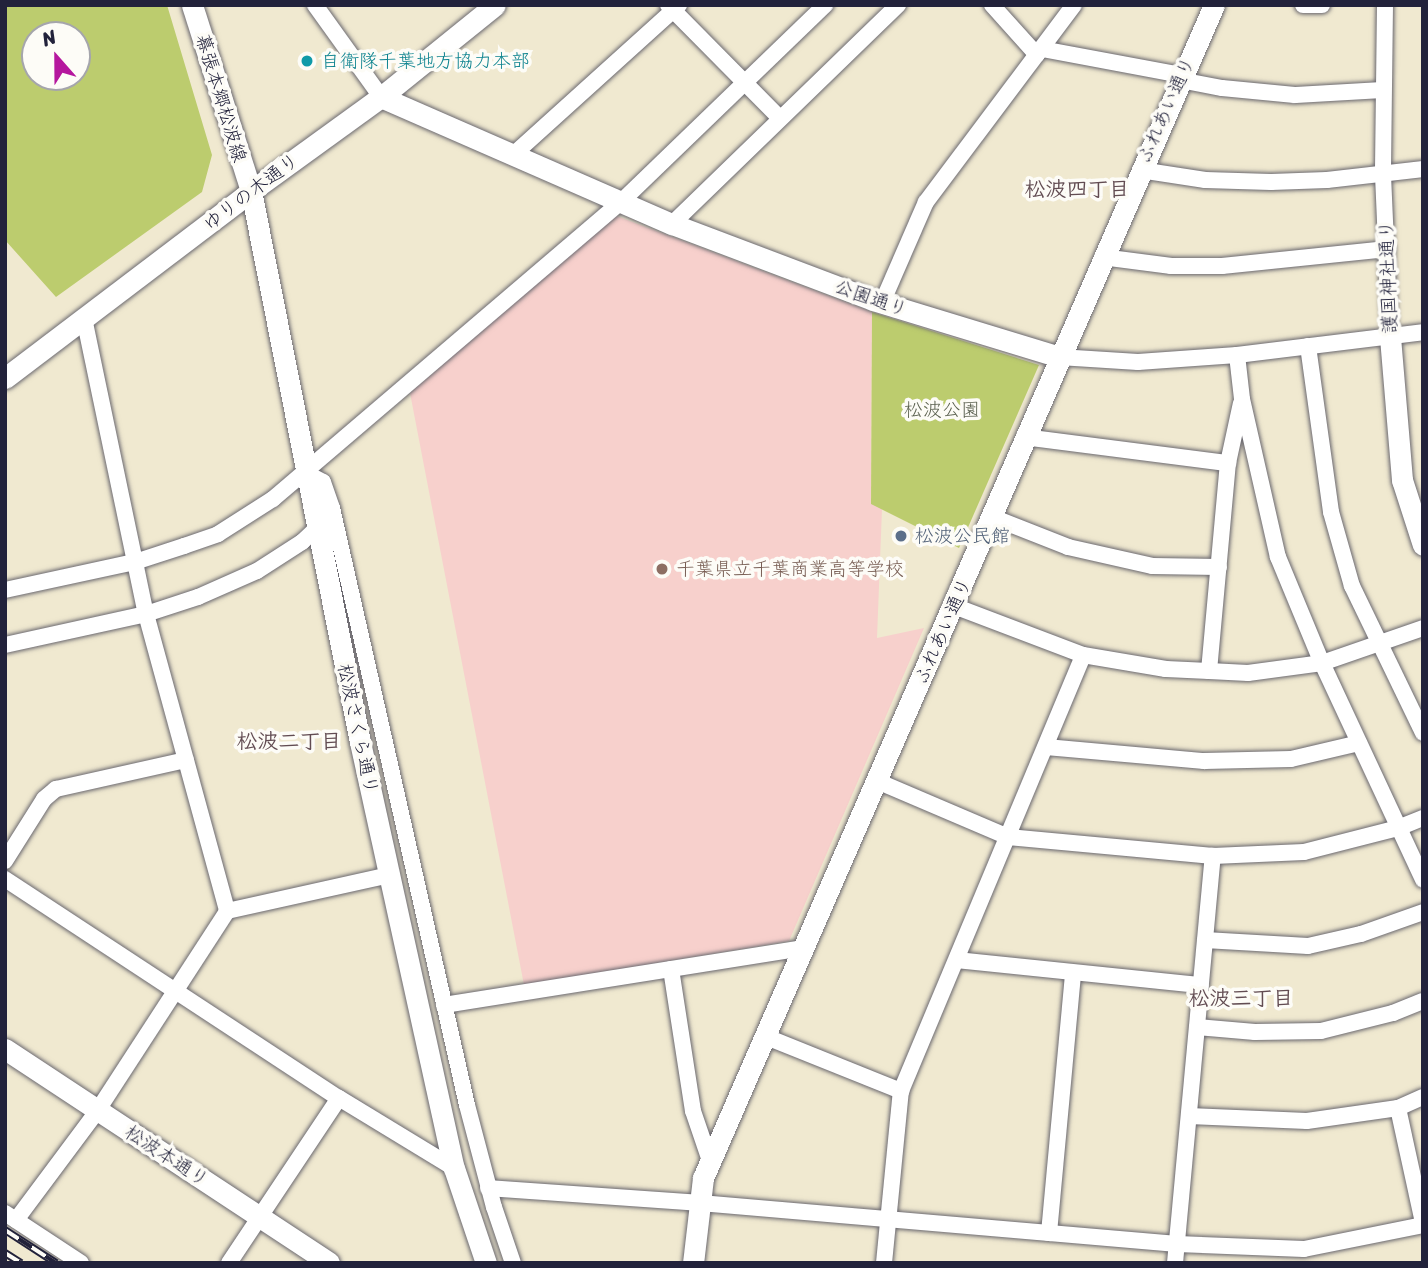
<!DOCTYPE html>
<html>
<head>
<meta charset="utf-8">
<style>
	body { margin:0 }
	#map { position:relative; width:1428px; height:1268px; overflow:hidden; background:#f0e9d0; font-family:Sriracha,"Klee One",sans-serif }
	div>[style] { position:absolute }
	.built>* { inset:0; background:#f7d0cc }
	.green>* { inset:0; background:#bccc6e }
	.roads { filter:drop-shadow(0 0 2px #6a686f) drop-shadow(0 0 2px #6a686f) }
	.minor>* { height:16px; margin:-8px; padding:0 8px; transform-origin:8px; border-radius:8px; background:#fff }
	.tertiary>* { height:21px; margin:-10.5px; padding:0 10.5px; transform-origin:10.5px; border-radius:10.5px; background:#fff }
	.rail>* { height:8px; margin-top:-4px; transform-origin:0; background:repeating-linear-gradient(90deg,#fdfcf7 0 16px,#22223b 0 32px); box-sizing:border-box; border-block:2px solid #22223b }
	.dots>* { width:19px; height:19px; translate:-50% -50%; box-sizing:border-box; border:4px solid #fdfcf7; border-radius:50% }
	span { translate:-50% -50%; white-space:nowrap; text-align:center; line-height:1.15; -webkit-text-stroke:7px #fdfcf7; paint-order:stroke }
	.culture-label { font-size:19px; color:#0d838f }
	.left { translate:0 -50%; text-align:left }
	.street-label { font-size:19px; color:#22223b }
	.park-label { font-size:19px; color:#585e4d }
	.service-label { font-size:19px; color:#4e5e75 }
	.education-label { font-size:19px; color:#785e54 }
	.neighbourhood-label { font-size:21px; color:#624c52; font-weight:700 }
	.frame { position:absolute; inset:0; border:7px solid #22223b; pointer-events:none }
	.north { position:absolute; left:21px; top:21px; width:70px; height:70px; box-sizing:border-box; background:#fdfcf7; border:2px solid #a5a5ac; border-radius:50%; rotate:339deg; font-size:19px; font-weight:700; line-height:28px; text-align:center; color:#22223b }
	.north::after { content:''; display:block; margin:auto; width:24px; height:32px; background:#b5179e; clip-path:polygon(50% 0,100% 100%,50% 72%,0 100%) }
</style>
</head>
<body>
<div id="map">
	<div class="built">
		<div style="clip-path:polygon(614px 215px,872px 312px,871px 503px,882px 509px,877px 638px,924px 628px,789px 941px,524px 985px,410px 393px)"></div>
	</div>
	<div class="green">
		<div style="clip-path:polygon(evenodd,5px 5px,167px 5px,212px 155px,202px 192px,56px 297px,5px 240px,5px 5px,35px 35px,77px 35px,77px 77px,35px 77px,35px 35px)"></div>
		<div style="clip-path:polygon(872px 312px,1039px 365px,959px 548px,871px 504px)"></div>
	</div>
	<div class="roads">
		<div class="minor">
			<div style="left:315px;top:5px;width:113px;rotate:54.3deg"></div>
			<div style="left:668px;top:5px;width:159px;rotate:45.3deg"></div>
			<div style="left:992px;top:5px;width:67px;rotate:48deg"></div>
			<div style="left:1303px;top:5px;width:19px"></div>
			<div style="left:1385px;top:5px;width:170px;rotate:90.7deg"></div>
			<div style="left:1383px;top:175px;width:162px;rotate:87.5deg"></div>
			<div style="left:1042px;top:49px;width:141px;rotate:10.6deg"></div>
			<div style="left:1180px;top:80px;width:43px;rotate:10.8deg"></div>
			<div style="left:1222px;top:88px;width:73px;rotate:5.5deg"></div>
			<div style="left:1295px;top:95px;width:88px;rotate:-3.3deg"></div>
			<div style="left:513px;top:155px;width:224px;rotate:-42.1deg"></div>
			<div style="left:1140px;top:170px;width:66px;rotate:8.7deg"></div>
			<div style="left:1205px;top:180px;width:66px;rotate:1.7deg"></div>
			<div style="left:1271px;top:182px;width:56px;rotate:-2deg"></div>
			<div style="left:1327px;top:180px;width:97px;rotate:-6.5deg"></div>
			<div style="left:672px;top:224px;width:315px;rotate:-44.1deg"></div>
			<div style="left:1102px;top:257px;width:70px;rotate:7.4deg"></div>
			<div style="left:1171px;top:266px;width:51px"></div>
			<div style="left:1222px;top:266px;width:166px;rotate:-5.9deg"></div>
			<div style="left:882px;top:303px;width:110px;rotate:-66.5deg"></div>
			<div style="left:926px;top:202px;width:246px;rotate:-53.1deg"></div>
			<div style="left:84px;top:318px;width:302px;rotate:78.2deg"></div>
			<div style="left:146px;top:614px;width:308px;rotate:74.7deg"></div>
			<div style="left:1308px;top:346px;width:168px;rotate:82.1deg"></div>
			<div style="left:1331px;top:512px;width:77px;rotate:74.2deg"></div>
			<div style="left:1352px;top:586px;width:163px;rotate:64.2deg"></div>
			<div style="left:1237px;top:355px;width:44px;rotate:83.5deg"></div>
			<div style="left:1242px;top:399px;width:162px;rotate:77.2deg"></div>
			<div style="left:1278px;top:557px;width:115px;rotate:67.5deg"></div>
			<div style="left:1322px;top:663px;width:239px;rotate:65deg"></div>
			<div style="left:1059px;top:357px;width:79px;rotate:3.6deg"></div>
			<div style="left:1138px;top:362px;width:99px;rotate:-4deg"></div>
			<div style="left:1237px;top:355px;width:187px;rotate:-7deg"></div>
			<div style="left:1024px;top:437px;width:206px;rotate:7.3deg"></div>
			<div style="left:306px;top:473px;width:19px;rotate:28deg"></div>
			<div style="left:323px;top:482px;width:28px;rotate:71deg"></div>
			<div style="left:332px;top:508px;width:612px;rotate:77.26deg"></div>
			<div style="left:467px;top:1105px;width:106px;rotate:75.2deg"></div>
			<div style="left:494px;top:1207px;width:59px;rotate:71.3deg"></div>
			<div style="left:992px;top:517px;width:82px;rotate:21.5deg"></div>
			<div style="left:1068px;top:547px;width:86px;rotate:12.7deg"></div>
			<div style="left:1152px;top:566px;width:67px;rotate:0.9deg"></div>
			<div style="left:5px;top:590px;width:133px;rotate:-12.2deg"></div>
			<div style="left:135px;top:562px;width:52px;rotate:-18.1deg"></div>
			<div style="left:184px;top:546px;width:36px;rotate:-19deg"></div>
			<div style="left:218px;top:534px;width:65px;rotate:-32.5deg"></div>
			<div style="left:273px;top:499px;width:458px;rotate:-40.5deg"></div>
			<div style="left:621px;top:202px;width:284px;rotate:-44deg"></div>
			<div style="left:954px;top:606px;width:138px;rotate:20.8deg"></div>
			<div style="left:1083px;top:655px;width:84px;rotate:9.6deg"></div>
			<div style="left:1166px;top:669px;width:43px;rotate:2.7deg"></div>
			<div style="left:1209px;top:671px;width:39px;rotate:3deg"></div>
			<div style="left:1248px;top:673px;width:75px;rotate:-7.7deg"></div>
			<div style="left:1322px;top:663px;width:107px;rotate:-19.1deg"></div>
			<div style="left:5px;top:645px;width:144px;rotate:-12.4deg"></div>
			<div style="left:146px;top:614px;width:55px;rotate:-18.1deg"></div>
			<div style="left:198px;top:597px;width:64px;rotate:-23.8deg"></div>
			<div style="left:257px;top:571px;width:54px;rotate:-32.8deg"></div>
			<div style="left:302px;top:542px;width:21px;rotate:-43deg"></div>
			<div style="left:1209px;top:671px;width:209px;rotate:-84.8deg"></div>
			<div style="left:1228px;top:463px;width:61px;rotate:-77.8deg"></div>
			<div style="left:1046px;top:747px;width:159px;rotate:5.1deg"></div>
			<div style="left:1204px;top:761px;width:87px;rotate:-1.3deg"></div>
			<div style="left:1291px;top:759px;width:70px;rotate:-13.2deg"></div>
			<div style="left:877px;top:781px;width:142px;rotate:23.1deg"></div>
			<div style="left:1008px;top:837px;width:206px;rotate:5.3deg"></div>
			<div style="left:1213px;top:856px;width:91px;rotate:-2.5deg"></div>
			<div style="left:1304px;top:852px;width:97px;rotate:-14.3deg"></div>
			<div style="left:1398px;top:828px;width:27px;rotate:-22deg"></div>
			<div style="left:5px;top:861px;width:73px;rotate:-57.8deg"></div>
			<div style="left:44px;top:799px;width:16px;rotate:-40deg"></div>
			<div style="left:56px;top:789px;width:133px;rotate:-12.6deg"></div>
			<div style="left:5px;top:879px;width:399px;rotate:33.3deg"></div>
			<div style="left:339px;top:1098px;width:135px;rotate:31.3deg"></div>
			<div style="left:1205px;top:940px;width:103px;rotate:3.3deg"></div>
			<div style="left:1308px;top:946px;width:54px;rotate:-12.8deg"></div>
			<div style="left:1361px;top:934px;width:66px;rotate:-19.5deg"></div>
			<div style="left:957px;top:960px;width:245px;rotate:5.9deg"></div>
			<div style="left:671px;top:969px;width:144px;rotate:81.2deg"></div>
			<div style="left:693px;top:1111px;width:53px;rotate:71.2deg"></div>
			<div style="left:444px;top:1005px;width:363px;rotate:-9deg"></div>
			<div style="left:1197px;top:1027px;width:58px;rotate:4.9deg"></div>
			<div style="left:1255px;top:1032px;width:66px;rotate:-0.9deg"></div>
			<div style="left:1321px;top:1031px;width:74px;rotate:-14deg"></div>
			<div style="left:1393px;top:1013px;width:32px;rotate:-22deg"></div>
			<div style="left:764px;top:1036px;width:148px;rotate:21.9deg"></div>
			<div style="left:1398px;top:1108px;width:118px;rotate:77.7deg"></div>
			<div style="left:1189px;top:1116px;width:118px;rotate:2.4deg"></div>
			<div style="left:1307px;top:1121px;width:92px;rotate:-8.1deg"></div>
			<div style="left:1398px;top:1108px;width:27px;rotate:-24deg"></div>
			<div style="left:488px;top:1188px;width:213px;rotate:4deg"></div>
			<div style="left:700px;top:1203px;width:479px;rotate:4.9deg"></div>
			<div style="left:1177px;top:1244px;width:127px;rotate:2.3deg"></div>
			<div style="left:1304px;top:1249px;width:121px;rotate:-11.4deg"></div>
			<div style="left:5px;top:1213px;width:91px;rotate:33.3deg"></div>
			<div style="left:16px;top:1220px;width:137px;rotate:-53.3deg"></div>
			<div style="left:98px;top:1110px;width:237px;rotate:-57deg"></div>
			<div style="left:227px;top:911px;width:166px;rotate:-12.5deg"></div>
			<div style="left:1049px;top:1233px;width:261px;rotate:-84.7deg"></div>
			<div style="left:229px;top:1263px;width:198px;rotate:-56.3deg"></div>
			<div style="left:884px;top:1263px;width:173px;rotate:-84.4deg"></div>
			<div style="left:901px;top:1091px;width:472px;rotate:-67.3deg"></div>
			<div style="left:1175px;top:1263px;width:409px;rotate:-84.7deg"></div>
		</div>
		<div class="tertiary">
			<div style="left:192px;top:5px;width:195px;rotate:72.4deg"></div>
			<div style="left:251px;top:191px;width:562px;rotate:78.81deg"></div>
			<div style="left:360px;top:742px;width:436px;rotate:77.6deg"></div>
			<div style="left:454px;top:1168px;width:100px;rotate:71.4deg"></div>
			<div style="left:381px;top:97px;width:318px;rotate:23.6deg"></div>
			<div style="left:672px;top:224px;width:215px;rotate:20.7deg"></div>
			<div style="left:873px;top:300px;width:195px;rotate:17deg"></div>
			<div style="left:1390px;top:337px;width:144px;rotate:85.2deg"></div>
			<div style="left:1402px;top:480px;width:68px;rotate:72.1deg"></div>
			<div style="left:5px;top:378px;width:309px;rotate:-37.2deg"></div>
			<div style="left:251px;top:191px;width:160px;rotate:-35.9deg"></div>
			<div style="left:381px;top:97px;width:146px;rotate:-38.9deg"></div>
			<div style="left:5px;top:1049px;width:388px;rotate:33.4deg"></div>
			<div style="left:693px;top:1263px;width:86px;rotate:-83.3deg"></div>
			<div style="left:703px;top:1178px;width:1279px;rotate:-66.46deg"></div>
		</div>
	</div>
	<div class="rail">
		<div style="left:5px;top:1230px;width:61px;rotate:32.9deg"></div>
		<div style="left:5px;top:1253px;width:19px;rotate:32deg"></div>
	</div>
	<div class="dots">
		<div style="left:307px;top:61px;background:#0f9aa8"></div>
		<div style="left:901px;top:536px;background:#5c6f8a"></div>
		<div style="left:662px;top:569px;background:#8d6e63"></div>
	</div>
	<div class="culture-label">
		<span class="left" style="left:321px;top:61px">自衛隊千葉地方協力本部</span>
	</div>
	<div class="street-label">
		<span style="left:221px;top:98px;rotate:73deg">幕張本郷松波線</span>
		<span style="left:1166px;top:110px;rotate:-66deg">ふれあい通り</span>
		<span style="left:251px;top:192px;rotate:-37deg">ゆりの木通り</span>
		<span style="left:1388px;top:277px;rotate:-92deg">護国神社通り</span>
		<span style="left:871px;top:298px;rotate:19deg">公園通り</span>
		<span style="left:943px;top:631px;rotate:-66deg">ふれあい通り</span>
		<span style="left:358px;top:729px;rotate:78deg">松波さくら通り</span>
		<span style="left:167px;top:1156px;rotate:33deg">松波本通り</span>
	</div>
	<div class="park-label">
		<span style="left:942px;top:410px">松波公園</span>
	</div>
	<div class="service-label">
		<span class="left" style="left:915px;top:536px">松波公民館</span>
	</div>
	<div class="education-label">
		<span class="left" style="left:676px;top:569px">千葉県立千葉商業高等学校</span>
	</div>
	<div class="neighbourhood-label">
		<span style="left:1077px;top:189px">松波四丁目</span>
		<span style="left:289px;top:741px">松波二丁目</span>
		<span style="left:1241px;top:998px">松波三丁目</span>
	</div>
	<div class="frame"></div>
	<div class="north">N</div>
</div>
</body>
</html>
